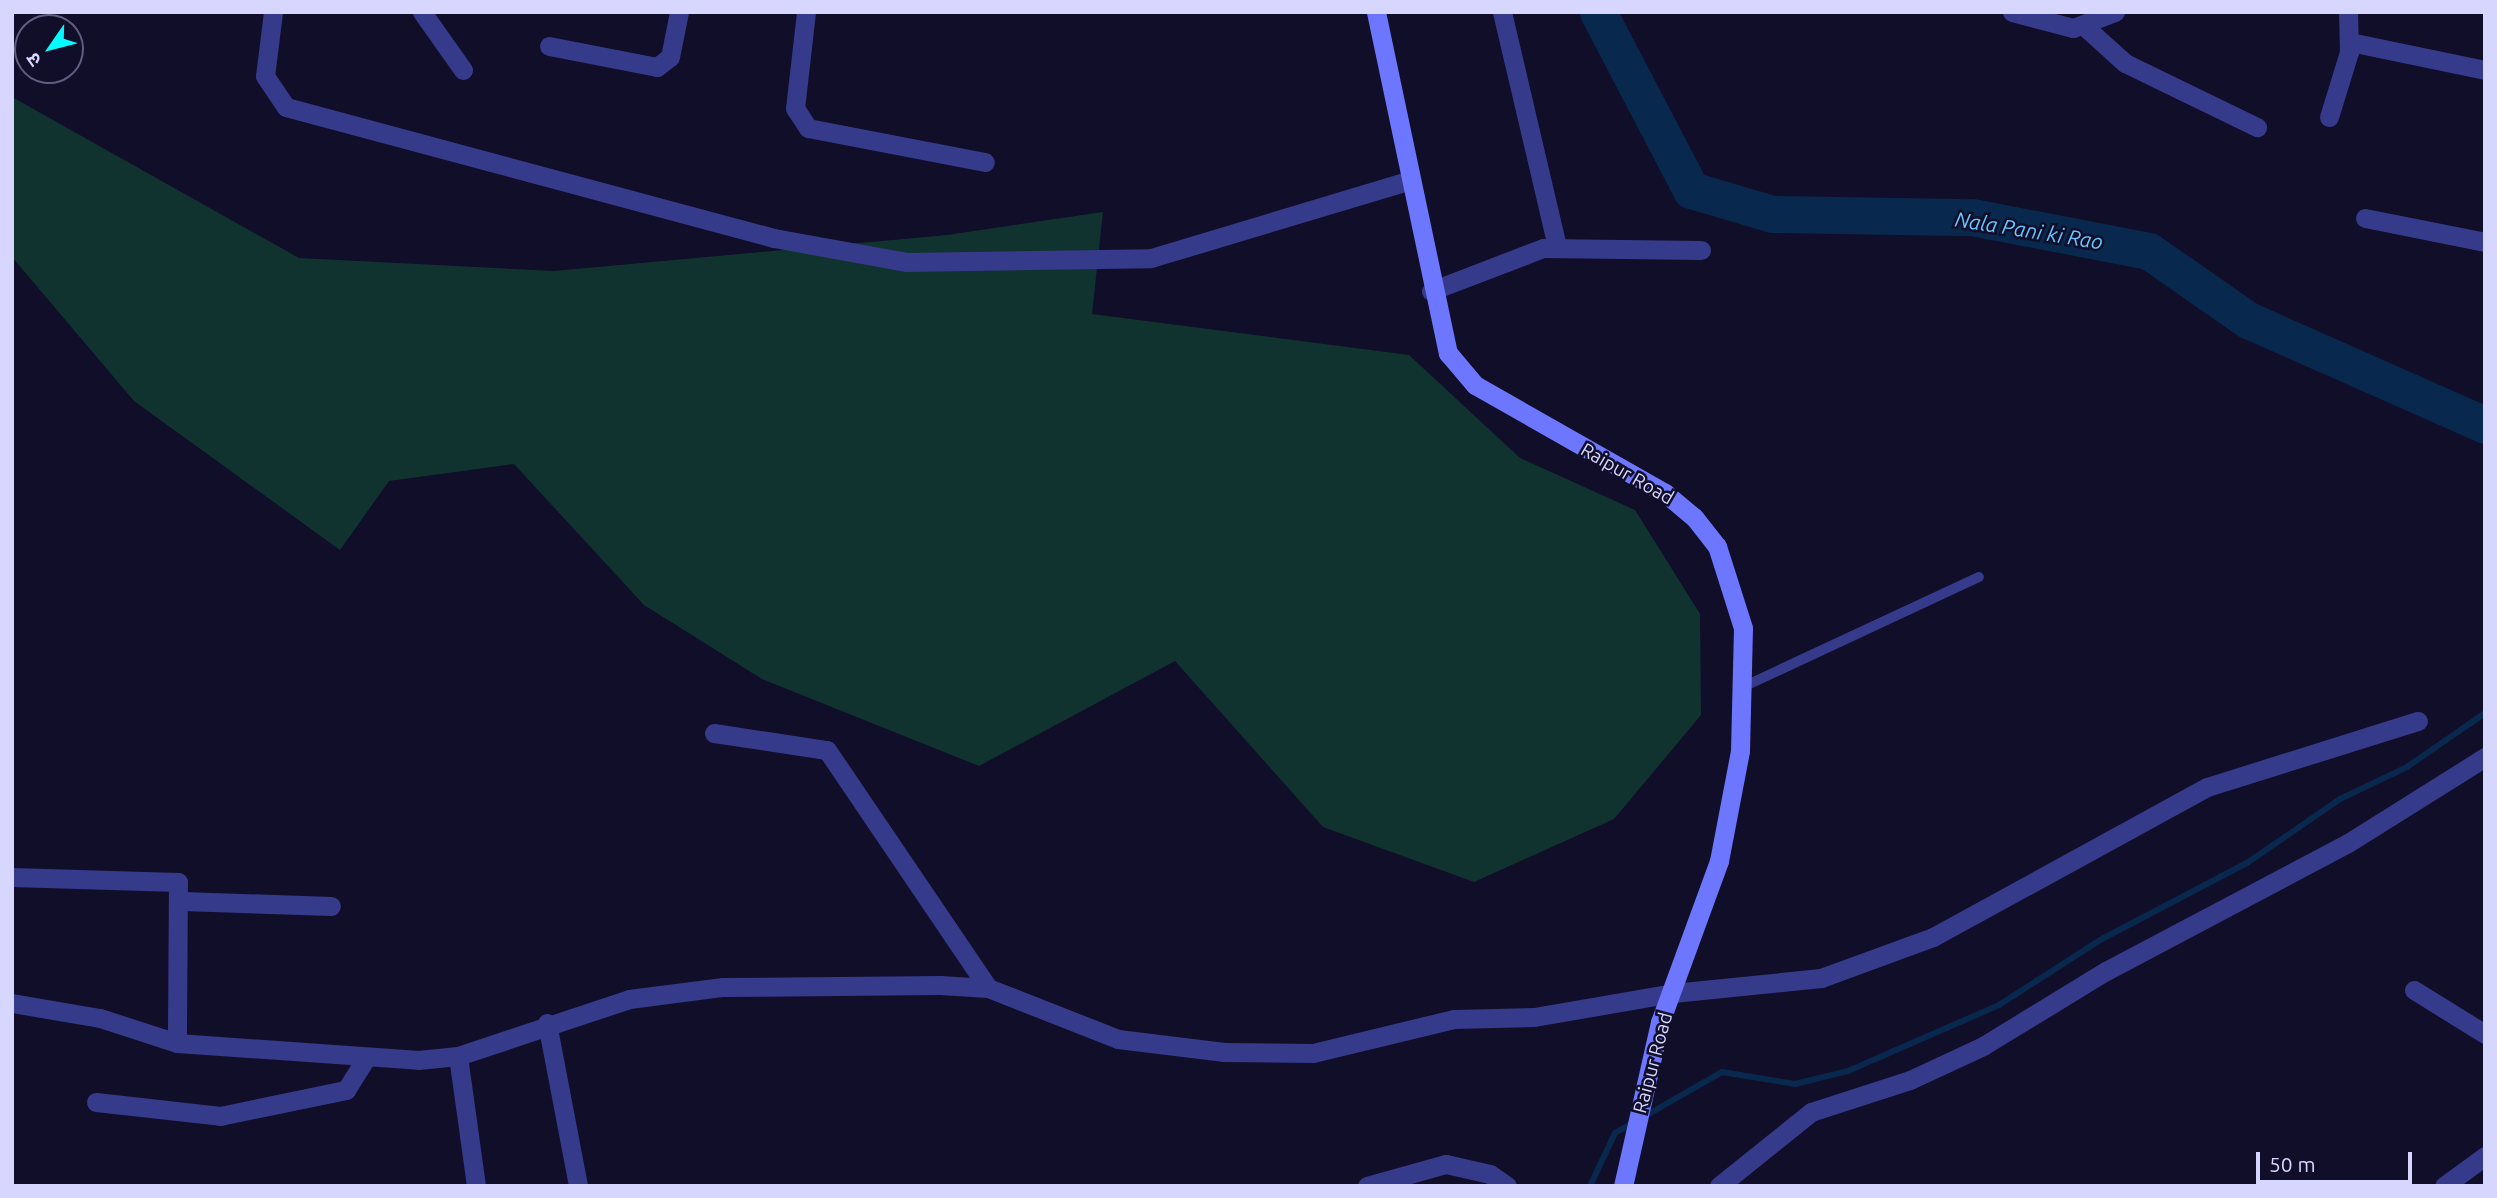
<!DOCTYPE html>
<html>
<head>
<meta charset="utf-8">
<style>
	body { margin:0 }
	#map { position:relative; width:2497px; height:1198px; overflow:hidden; background:#110e29; font-family:Ubuntu,"Noto Sans Devanagari",sans-serif }
	div>[style] { position:absolute }
	.green>* { inset:0; background:#11332f }
	.stream>* { height:6px; margin:-3px; padding:0 3px; transform-origin:3px; border-radius:3px; background:#09284d }
	.river>* { height:37px; margin:-18.5px; padding:0 18.5px; transform-origin:18.5px; border-radius:18.5px; background:#09284d }
	.service>* { height:10px; margin:-5px; padding:0 5px; transform-origin:5px; border-radius:5px; background:#363a8b }
	.minor>* { height:19px; margin:-9.5px; padding:0 9.5px; transform-origin:9.5px; border-radius:9.5px; background:#363a8b }
	.secondary>* { height:19px; margin:-9.5px; padding:0 9.5px; transform-origin:9.5px; border-radius:9.5px; background:#6d76ff }
	span { translate:-50% -50%; white-space:nowrap; text-align:center; line-height:1.15; -webkit-text-stroke:5px #110e29; paint-order:stroke }
	.street-label { font-size:19px; color:#d7d6ff }
	.water-label { font-size:21px; color:#64c5ff; font-style:italic }
	.frame { position:absolute; inset:0; border:14px solid #d7d6ff; pointer-events:none }
	.north { position:absolute; left:14px; top:14px; width:70px; height:70px; box-sizing:border-box; background:#110e29; border:2px solid #605e7f; border-radius:50%; rotate:235deg; font-size:19px; font-weight:700; line-height:28px; text-align:center; color:#d7d6ff }
	.north::after { content:''; display:block; margin:auto; width:24px; height:32px; background:#02fbff; clip-path:polygon(50% 0,100% 100%,50% 72%,0 100%) }
	.scale { position:absolute; left:2256px; top:1152px; width:156px; height:32px; box-sizing:border-box; border:4px solid #d7d6ff; border-top:0; padding-left:9px; font-size:21px; line-height:24px; white-space:nowrap; color:#d7d6ff; -webkit-text-stroke:5px #110e29; paint-order:stroke }
</style>
</head>
<body>
<div id="map">
	<div class="green">
		<div style="clip-path:polygon(12px 97px,299px 258px,554px 271px,947px 235px,1103px 212px,1092px 314px,1409px 355px,1520px 458px,1635px 510px,1700px 614px,1701px 715px,1614px 819px,1474px 882px,1323px 827px,1175px 661px,979px 766px,762px 679px,644px 605px,514px 464px,389px 481px,340px 550px,134px 401px,12px 257px)"></div>
	</div>
	<div class="stream">
		<div style="left:1645px;top:1116px;width:89px;rotate:-29.7deg"></div>
		<div style="left:1722px;top:1072px;width:74px;rotate:9.3deg"></div>
		<div style="left:1795px;top:1084px;width:55px;rotate:-13.8deg"></div>
		<div style="left:1848px;top:1071px;width:165px;rotate:-23.6deg"></div>
		<div style="left:1999px;top:1005px;width:122px;rotate:-32.7deg"></div>
		<div style="left:2102px;top:939px;width:164px;rotate:-27.7deg"></div>
		<div style="left:2247px;top:863px;width:113px;rotate:-34.5deg"></div>
		<div style="left:2340px;top:799px;width:74px;rotate:-25.5deg"></div>
		<div style="left:2407px;top:767px;width:95px;rotate:-34.7deg"></div>
		<div style="left:1590px;top:1186px;width:59px;rotate:-64.7deg"></div>
		<div style="left:1615px;top:1133px;width:20px;rotate:-30deg"></div>
	</div>
	<div class="river">
		<div style="left:1598px;top:12px;width:201px;rotate:62.4deg"></div>
		<div style="left:1691px;top:190px;width:84px;rotate:16.5deg"></div>
		<div style="left:1772px;top:214px;width:200px;rotate:0.9deg"></div>
		<div style="left:1972px;top:217px;width:180px;rotate:10.9deg"></div>
		<div style="left:2149px;top:251px;width:121px;rotate:34.9deg"></div>
		<div style="left:2248px;top:320px;width:259px;rotate:23.9deg"></div>
	</div>
	<div class="service">
		<div style="left:1745px;top:686px;width:258px;rotate:-25deg"></div>
	</div>
	<div class="minor">
		<div style="left:273px;top:12px;width:64px;rotate:97.1deg"></div>
		<div style="left:265px;top:76px;width:37px;rotate:56deg"></div>
		<div style="left:286px;top:107px;width:505px;rotate:15.03deg"></div>
		<div style="left:774px;top:238px;width:134px;rotate:10.3deg"></div>
		<div style="left:906px;top:262px;width:245px;rotate:-0.9deg"></div>
		<div style="left:1151px;top:258px;width:271px;rotate:-16.7deg"></div>
		<div style="left:422px;top:12px;width:71px;rotate:54.7deg"></div>
		<div style="left:806px;top:12px;width:97px;rotate:96.5deg"></div>
		<div style="left:795px;top:108px;width:24px;rotate:57deg"></div>
		<div style="left:808px;top:128px;width:180px;rotate:10.9deg"></div>
		<div style="left:1502px;top:12px;width:241px;rotate:76.8deg"></div>
		<div style="left:2012px;top:12px;width:63px;rotate:14.7deg"></div>
		<div style="left:2073px;top:28px;width:45px;rotate:-20.9deg"></div>
		<div style="left:2084px;top:26px;width:55px;rotate:42.1deg"></div>
		<div style="left:2125px;top:63px;width:147px;rotate:25.9deg"></div>
		<div style="left:2350px;top:42px;width:138px;rotate:11.7deg"></div>
		<div style="left:549px;top:46px;width:110px;rotate:11deg"></div>
		<div style="left:657px;top:67px;width:16px;rotate:-38deg"></div>
		<div style="left:670px;top:57px;width:46px;rotate:-78.7deg"></div>
		<div style="left:2329px;top:117px;width:68px;rotate:-72.9deg"></div>
		<div style="left:2349px;top:52px;width:40px;rotate:-91.4deg"></div>
		<div style="left:2365px;top:218px;width:122px;rotate:11.3deg"></div>
		<div style="left:1431px;top:291px;width:120px;rotate:-21deg"></div>
		<div style="left:1543px;top:248px;width:158px;rotate:0.7deg"></div>
		<div style="left:714px;top:733px;width:114px;rotate:8.6deg"></div>
		<div style="left:827px;top:750px;width:287px;rotate:55.9deg"></div>
		<div style="left:12px;top:877px;width:166px;rotate:1.7deg"></div>
		<div style="left:178px;top:882px;width:161px;rotate:90.4deg"></div>
		<div style="left:182px;top:901px;width:149px;rotate:1.9deg"></div>
		<div style="left:2414px;top:990px;width:84px;rotate:31.8deg"></div>
		<div style="left:12px;top:1003px;width:89px;rotate:9.7deg"></div>
		<div style="left:100px;top:1018px;width:81px;rotate:18deg"></div>
		<div style="left:177px;top:1043px;width:242px;rotate:4deg"></div>
		<div style="left:418px;top:1060px;width:40px;rotate:-5.7deg"></div>
		<div style="left:458px;top:1056px;width:180px;rotate:-18.4deg"></div>
		<div style="left:629px;top:999px;width:95px;rotate:-7.3deg"></div>
		<div style="left:723px;top:987px;width:217px;rotate:-0.5deg"></div>
		<div style="left:940px;top:985px;width:48px;rotate:3.6deg"></div>
		<div style="left:988px;top:988px;width:140px;rotate:21.4deg"></div>
		<div style="left:1118px;top:1039px;width:107px;rotate:7deg"></div>
		<div style="left:1224px;top:1052px;width:89px;rotate:0.6deg"></div>
		<div style="left:1313px;top:1053px;width:145px;rotate:-13.6deg"></div>
		<div style="left:1454px;top:1019px;width:80px;rotate:-1.4deg"></div>
		<div style="left:1534px;top:1017px;width:141px;rotate:-9.8deg"></div>
		<div style="left:1673px;top:993px;width:149px;rotate:-5.8deg"></div>
		<div style="left:1821px;top:978px;width:119px;rotate:-20.1deg"></div>
		<div style="left:1933px;top:937px;width:312px;rotate:-28.7deg"></div>
		<div style="left:2207px;top:787px;width:221px;rotate:-17.4deg"></div>
		<div style="left:547px;top:1023px;width:166px;rotate:79.2deg"></div>
		<div style="left:458px;top:1056px;width:131px;rotate:82.1deg"></div>
		<div style="left:96px;top:1102px;width:125px;rotate:6.4deg"></div>
		<div style="left:220px;top:1116px;width:129px;rotate:-11.7deg"></div>
		<div style="left:346px;top:1090px;width:36px;rotate:-58deg"></div>
		<div style="left:1367px;top:1186px;width:82px;rotate:-15.6deg"></div>
		<div style="left:1446px;top:1164px;width:45px;rotate:12.8deg"></div>
		<div style="left:1490px;top:1174px;width:21px;rotate:35deg"></div>
		<div style="left:1719px;top:1186px;width:118px;rotate:-38.8deg"></div>
		<div style="left:1811px;top:1112px;width:104px;rotate:-17.9deg"></div>
		<div style="left:1910px;top:1080px;width:81px;rotate:-25deg"></div>
		<div style="left:1983px;top:1046px;width:144px;rotate:-31.4deg"></div>
		<div style="left:2106px;top:971px;width:274px;rotate:-27.9deg"></div>
		<div style="left:2348px;top:843px;width:162px;rotate:-32.1deg"></div>
		<div style="left:2444px;top:1186px;width:51px;rotate:-36.2deg"></div>
	</div>
	<div class="secondary">
		<div style="left:1376px;top:12px;width:349px;rotate:78.1deg"></div>
		<div style="left:1448px;top:353px;width:42px;rotate:49.8deg"></div>
		<div style="left:1475px;top:385px;width:219px;rotate:29.6deg"></div>
		<div style="left:1665px;top:493px;width:38px;rotate:40deg"></div>
		<div style="left:1694px;top:517px;width:37px;rotate:52deg"></div>
		<div style="left:1717px;top:546px;width:86px;rotate:72.4deg"></div>
		<div style="left:1743px;top:628px;width:123px;rotate:91.4deg"></div>
		<div style="left:1740px;top:751px;width:112px;rotate:100.8deg"></div>
		<div style="left:1719px;top:861px;width:171px;rotate:110.1deg"></div>
		<div style="left:1660px;top:1022px;width:168px;rotate:102.7deg"></div>
	</div>
	<div class="street-label">
		<span style="left:1627px;top:474px;rotate:30deg">Raipur Road</span>
		<span style="left:1653px;top:1063px;rotate:-75deg">Raipur Road</span>
	</div>
	<div class="water-label">
		<span style="left:2029px;top:230px;rotate:9deg">Nala Pani ki Rao</span>
	</div>
	<div class="frame"></div>
	<div class="north">उ</div>
	<div class="scale">50 m</div>
</div>
</body>
</html>
